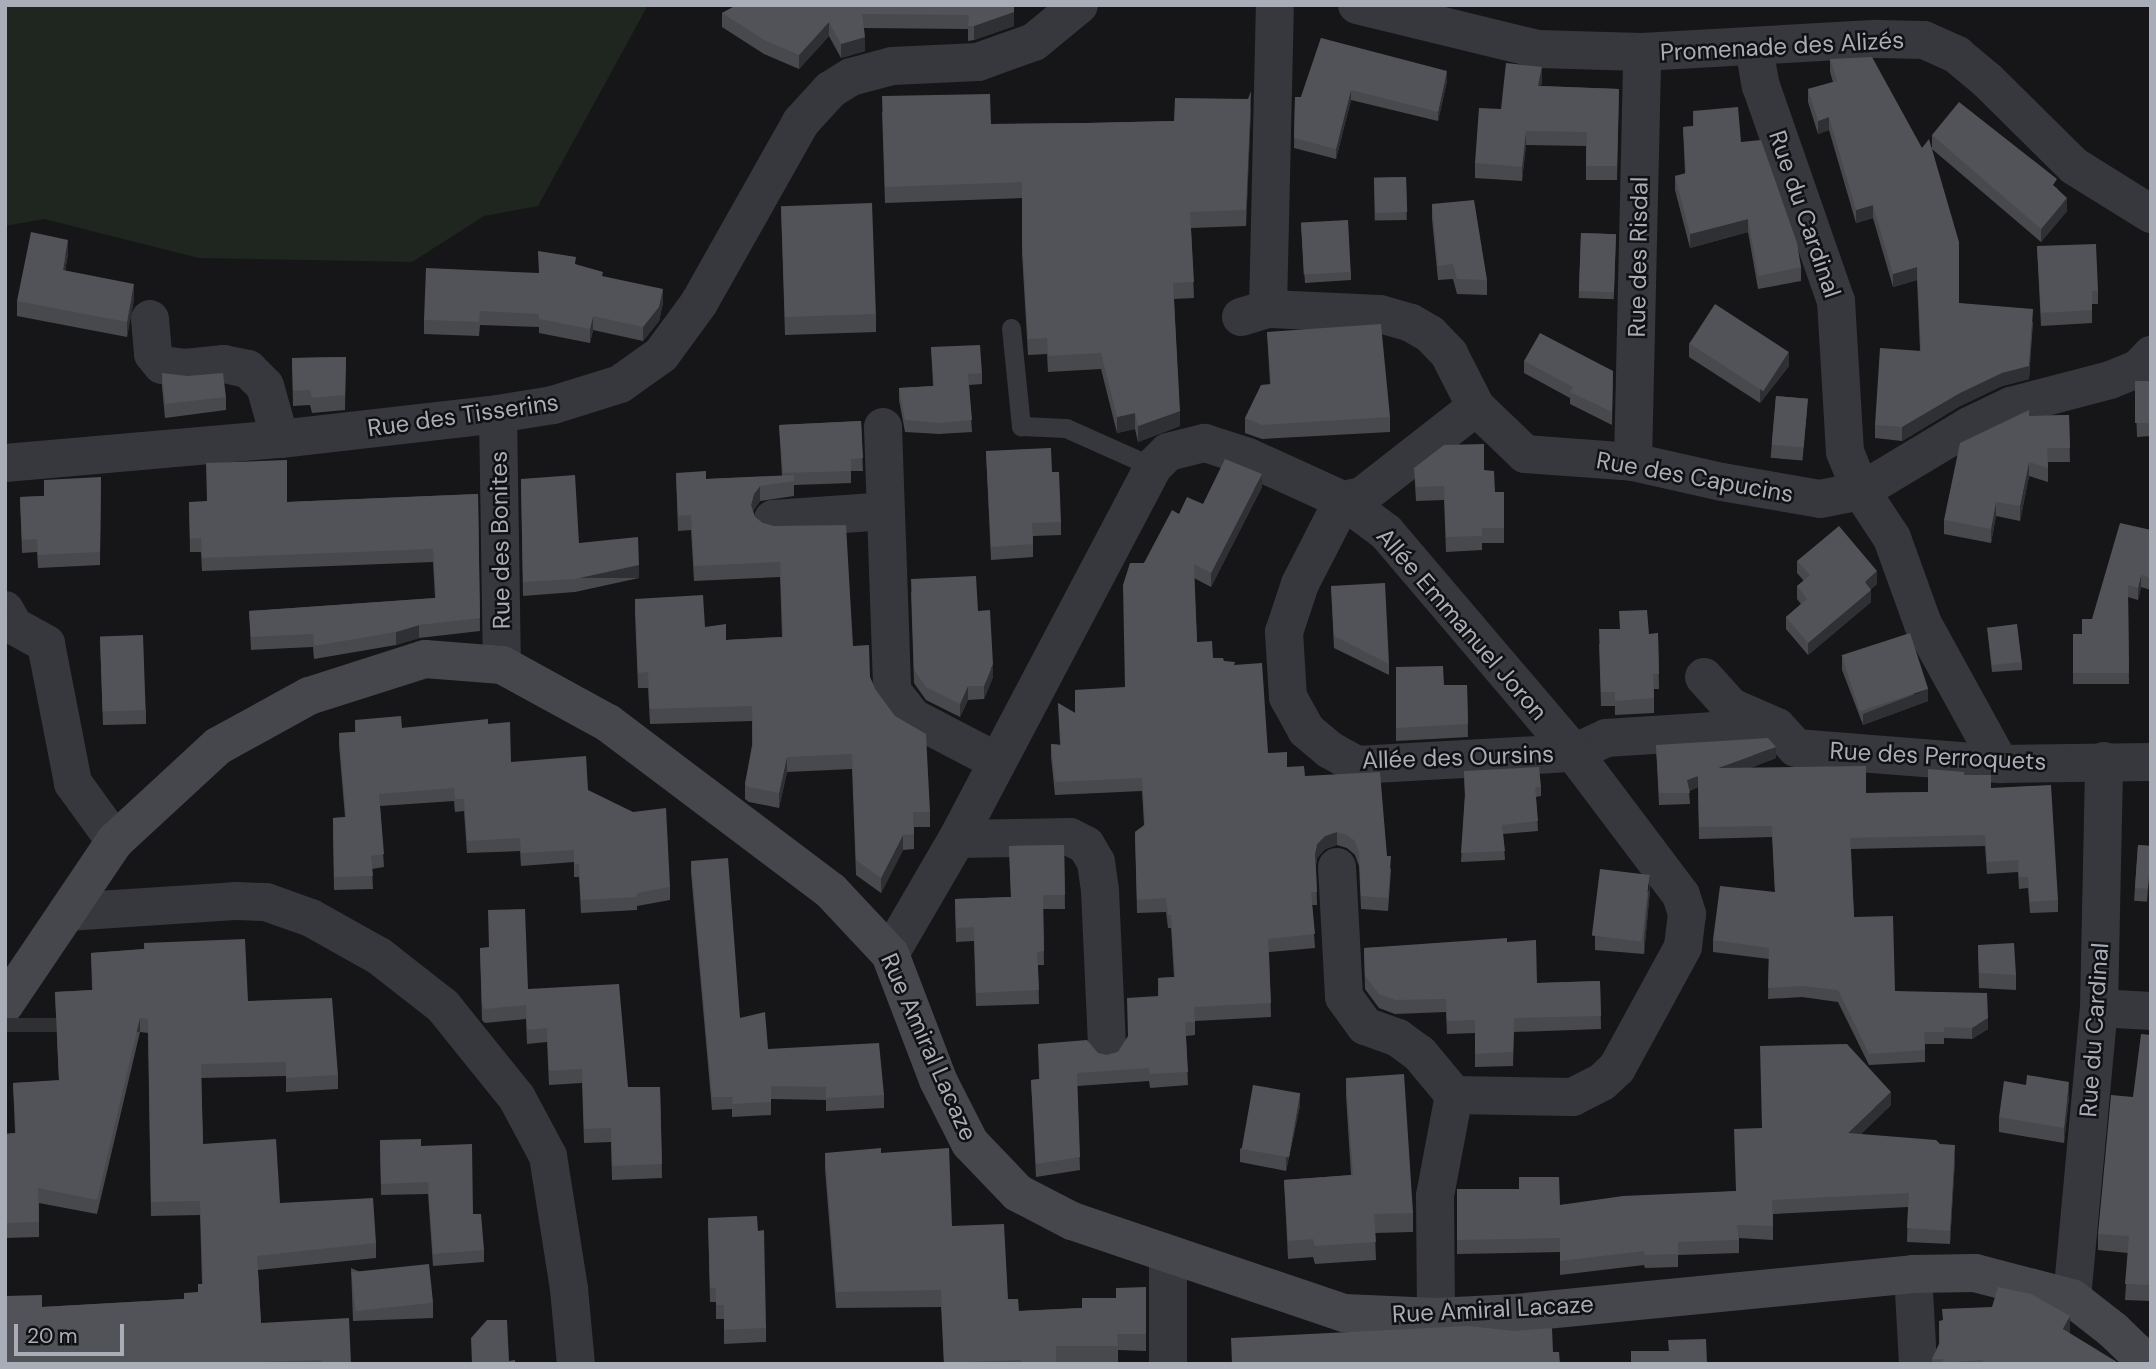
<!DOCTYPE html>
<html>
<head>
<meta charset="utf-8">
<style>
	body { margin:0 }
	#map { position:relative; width:2156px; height:1369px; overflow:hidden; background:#161618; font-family:"DM Sans",sans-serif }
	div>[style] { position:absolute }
	.green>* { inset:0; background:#1e261f }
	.lane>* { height:19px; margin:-9.5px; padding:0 9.5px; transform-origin:9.5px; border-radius:9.5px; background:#37383d }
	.street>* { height:38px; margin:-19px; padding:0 19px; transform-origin:19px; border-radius:19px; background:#37383d }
	.secondary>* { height:38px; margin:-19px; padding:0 19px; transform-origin:19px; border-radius:19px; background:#45474d }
	.wall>* { inset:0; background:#47494d; transform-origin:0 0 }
	.shaded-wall>* { inset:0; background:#2f3033; transform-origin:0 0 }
	.building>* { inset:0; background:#525359; transform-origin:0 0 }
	span { translate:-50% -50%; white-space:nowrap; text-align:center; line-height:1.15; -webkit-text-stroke:5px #111113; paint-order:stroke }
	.street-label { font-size:24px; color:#a8adb8 }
	.frame { position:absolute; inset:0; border:7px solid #a8adb8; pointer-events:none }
	.scale { position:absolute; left:14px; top:1324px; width:110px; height:32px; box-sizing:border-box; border:4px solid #a8adb8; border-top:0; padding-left:9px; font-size:21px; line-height:24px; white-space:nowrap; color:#a8adb8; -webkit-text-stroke:5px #111113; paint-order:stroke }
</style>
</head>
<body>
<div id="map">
	<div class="green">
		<div style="clip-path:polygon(5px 5px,648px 5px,538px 206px,484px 216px,412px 262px,199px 258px,44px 219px,5px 226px)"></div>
	</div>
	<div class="lane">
		<div style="left:1011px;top:328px;width:99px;rotate:84.2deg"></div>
		<div style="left:1021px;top:426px;width:45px;rotate:2.5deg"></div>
		<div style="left:1066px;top:428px;width:95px;rotate:24.1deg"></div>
	</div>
	<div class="street">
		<div style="left:1357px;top:5px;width:185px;rotate:13.7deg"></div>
		<div style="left:1537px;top:49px;width:105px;rotate:1.6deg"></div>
		<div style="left:1642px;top:52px;width:236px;rotate:-3.2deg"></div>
		<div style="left:1878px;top:39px;width:46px;rotate:1.2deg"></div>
		<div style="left:1924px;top:40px;width:36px;rotate:24deg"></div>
		<div style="left:1957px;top:55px;width:39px;rotate:40deg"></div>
		<div style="left:1987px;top:80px;width:122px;rotate:44.7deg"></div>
		<div style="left:2074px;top:166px;width:91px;rotate:31.9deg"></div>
		<div style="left:1754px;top:48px;width:39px;rotate:80deg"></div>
		<div style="left:1761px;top:86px;width:228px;rotate:70.8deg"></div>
		<div style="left:1836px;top:301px;width:151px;rotate:86.6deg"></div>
		<div style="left:1845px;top:452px;width:42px;rotate:67.7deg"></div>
		<div style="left:1861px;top:491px;width:56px;rotate:56.6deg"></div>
		<div style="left:1892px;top:538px;width:91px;rotate:70.2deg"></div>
		<div style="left:1923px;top:624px;width:160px;rotate:61.2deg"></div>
		<div style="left:1268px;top:309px;width:304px;rotate:-88.7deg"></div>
		<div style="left:1241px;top:317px;width:28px;rotate:-17deg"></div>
		<div style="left:1268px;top:309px;width:112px;rotate:2.6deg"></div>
		<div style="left:1380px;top:314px;width:32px;rotate:16deg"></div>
		<div style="left:1411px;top:323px;width:22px;rotate:30deg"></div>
		<div style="left:1430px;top:334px;width:28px;rotate:46deg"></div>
		<div style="left:1449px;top:354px;width:59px;rotate:63deg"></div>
		<div style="left:1476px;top:407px;width:68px;rotate:43.8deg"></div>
		<div style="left:1525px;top:454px;width:108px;rotate:4.2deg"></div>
		<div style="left:1633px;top:462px;width:91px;rotate:12.7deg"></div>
		<div style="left:1722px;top:482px;width:99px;rotate:9.8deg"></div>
		<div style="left:1820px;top:499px;width:42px;rotate:-11deg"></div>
		<div style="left:1861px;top:491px;width:126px;rotate:-31deg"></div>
		<div style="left:1969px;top:426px;width:47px;rotate:-25.5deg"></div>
		<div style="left:2011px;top:406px;width:102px;rotate:-14.7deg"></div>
		<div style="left:2110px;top:380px;width:31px;rotate:-22deg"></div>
		<div style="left:2139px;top:368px;width:18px;rotate:-47deg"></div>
		<div style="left:150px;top:319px;width:35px;rotate:85deg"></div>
		<div style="left:153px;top:354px;width:14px;rotate:51deg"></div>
		<div style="left:162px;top:365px;width:23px;rotate:7deg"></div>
		<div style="left:185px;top:368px;width:39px;rotate:-6deg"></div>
		<div style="left:224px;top:364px;width:25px;rotate:12deg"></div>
		<div style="left:248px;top:369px;width:24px;rotate:45deg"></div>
		<div style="left:265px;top:386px;width:55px;rotate:74.2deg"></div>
		<div style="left:1476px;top:407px;width:145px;rotate:142deg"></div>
		<div style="left:1362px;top:496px;width:19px;rotate:168deg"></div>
		<div style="left:1343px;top:500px;width:94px;rotate:117.1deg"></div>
		<div style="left:1300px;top:584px;width:51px;rotate:108.4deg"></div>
		<div style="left:1284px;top:632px;width:65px;rotate:86.5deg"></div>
		<div style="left:1288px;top:697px;width:38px;rotate:61deg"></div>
		<div style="left:1306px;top:730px;width:31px;rotate:40deg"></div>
		<div style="left:1330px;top:750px;width:31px;rotate:29deg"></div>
		<div style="left:1357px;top:765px;width:217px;rotate:-3.2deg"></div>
		<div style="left:1574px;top:753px;width:35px;rotate:-25deg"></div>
		<div style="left:1606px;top:738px;width:171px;rotate:-3.7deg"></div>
		<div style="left:498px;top:414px;width:251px;rotate:89.1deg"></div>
		<div style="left:883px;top:427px;width:264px;rotate:88deg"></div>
		<div style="left:892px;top:691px;width:33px;rotate:52deg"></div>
		<div style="left:912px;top:717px;width:95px;rotate:27.6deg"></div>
		<div style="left:1633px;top:462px;width:410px;rotate:-88.7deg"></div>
		<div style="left:5px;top:463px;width:276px;rotate:-5deg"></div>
		<div style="left:280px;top:439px;width:219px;rotate:-6.5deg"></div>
		<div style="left:498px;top:414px;width:56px;rotate:-9.3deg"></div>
		<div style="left:553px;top:405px;width:70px;rotate:-17.4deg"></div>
		<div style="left:620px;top:384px;width:50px;rotate:-35.3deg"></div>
		<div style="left:661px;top:355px;width:64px;rotate:-53.8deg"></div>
		<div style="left:699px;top:303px;width:208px;rotate:-60.6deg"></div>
		<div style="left:801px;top:122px;width:43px;rotate:-47.8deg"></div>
		<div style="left:830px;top:90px;width:25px;rotate:-32deg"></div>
		<div style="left:851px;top:77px;width:42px;rotate:-15deg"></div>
		<div style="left:892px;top:66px;width:86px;rotate:-2.7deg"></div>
		<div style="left:978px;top:62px;width:59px;rotate:-19.7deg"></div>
		<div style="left:1034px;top:42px;width:58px;rotate:-39.4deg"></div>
		<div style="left:773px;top:519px;width:113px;rotate:-4deg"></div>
		<div style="left:5px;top:610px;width:18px;rotate:61deg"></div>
		<div style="left:14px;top:626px;width:37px;rotate:29deg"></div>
		<div style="left:46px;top:644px;width:142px;rotate:79deg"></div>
		<div style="left:73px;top:783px;width:72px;rotate:54.1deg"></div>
		<div style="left:1704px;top:677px;width:40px;rotate:48deg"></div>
		<div style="left:1731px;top:707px;width:50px;rotate:23.5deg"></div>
		<div style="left:1777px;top:727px;width:28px;rotate:48deg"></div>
		<div style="left:1796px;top:748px;width:205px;rotate:4.5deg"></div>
		<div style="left:2000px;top:764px;width:151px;rotate:-0.8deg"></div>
		<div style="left:957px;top:839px;width:113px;rotate:-1deg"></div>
		<div style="left:1070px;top:837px;width:18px;rotate:27deg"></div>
		<div style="left:1086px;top:845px;width:20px;rotate:60deg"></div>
		<div style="left:1096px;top:862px;width:29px;rotate:82deg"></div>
		<div style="left:1100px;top:891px;width:156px;rotate:87.4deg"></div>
		<div style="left:1337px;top:867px;width:130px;rotate:86.9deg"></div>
		<div style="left:1344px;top:997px;width:36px;rotate:54deg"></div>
		<div style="left:1365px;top:1026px;width:35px;rotate:20deg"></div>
		<div style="left:1398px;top:1038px;width:26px;rotate:36deg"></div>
		<div style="left:1419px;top:1053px;width:55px;rotate:50.2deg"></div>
		<div style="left:67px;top:912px;width:168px;rotate:-3.7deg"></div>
		<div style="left:235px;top:901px;width:31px;rotate:2deg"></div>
		<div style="left:266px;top:902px;width:48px;rotate:19.6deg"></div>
		<div style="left:311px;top:918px;width:78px;rotate:29.2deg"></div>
		<div style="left:379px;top:956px;width:81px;rotate:38deg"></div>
		<div style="left:443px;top:1006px;width:118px;rotate:51.2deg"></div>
		<div style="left:517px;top:1098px;width:66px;rotate:61.9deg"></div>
		<div style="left:548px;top:1156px;width:135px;rotate:81deg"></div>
		<div style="left:569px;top:1289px;width:75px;rotate:84.7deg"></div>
		<div style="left:890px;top:954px;width:133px;rotate:-59.8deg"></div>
		<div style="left:957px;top:839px;width:420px;rotate:-62.2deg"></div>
		<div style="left:1153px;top:467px;width:21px;rotate:-45deg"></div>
		<div style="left:1168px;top:452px;width:38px;rotate:-14deg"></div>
		<div style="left:1205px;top:443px;width:45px;rotate:18deg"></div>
		<div style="left:1248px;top:457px;width:104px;rotate:24.4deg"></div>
		<div style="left:1343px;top:500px;width:54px;rotate:36.7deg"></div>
		<div style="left:1386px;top:532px;width:290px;rotate:49.6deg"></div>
		<div style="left:1574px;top:753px;width:178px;rotate:53deg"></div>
		<div style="left:1681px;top:895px;width:20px;rotate:72deg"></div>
		<div style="left:1687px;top:914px;width:33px;rotate:97deg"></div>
		<div style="left:1683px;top:947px;width:138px;rotate:118.6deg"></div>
		<div style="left:1617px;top:1068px;width:21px;rotate:137deg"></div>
		<div style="left:1602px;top:1082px;width:33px;rotate:153deg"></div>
		<div style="left:1573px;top:1097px;width:119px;rotate:-179deg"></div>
		<div style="left:1454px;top:1095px;width:103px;rotate:100.7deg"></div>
		<div style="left:1435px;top:1196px;width:121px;rotate:89.5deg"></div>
		<div style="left:2099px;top:1008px;width:52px;rotate:3.3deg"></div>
		<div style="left:1168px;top:1255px;width:109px;rotate:90deg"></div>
		<div style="left:1913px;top:1274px;width:90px;rotate:86.8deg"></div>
		<div style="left:2072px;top:1298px;width:291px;rotate:-84.7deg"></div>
		<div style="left:2099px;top:1008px;width:247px;rotate:-88.8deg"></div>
	</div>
	<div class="secondary">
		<div style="left:5px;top:1004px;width:197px;rotate:-56deg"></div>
		<div style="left:115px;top:841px;width:140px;rotate:-42.7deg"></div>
		<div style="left:218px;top:746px;width:104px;rotate:-28.8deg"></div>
		<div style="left:309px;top:696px;width:122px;rotate:-17.7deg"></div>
		<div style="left:425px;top:659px;width:77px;rotate:4.5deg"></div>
		<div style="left:502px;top:665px;width:121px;rotate:28.7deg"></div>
		<div style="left:608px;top:723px;width:279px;rotate:37deg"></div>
		<div style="left:831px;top:891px;width:86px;rotate:46.9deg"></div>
		<div style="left:890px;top:954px;width:135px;rotate:69.1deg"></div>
		<div style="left:938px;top:1080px;width:71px;rotate:63.1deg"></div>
		<div style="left:970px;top:1143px;width:69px;rotate:46.2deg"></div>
		<div style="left:1018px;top:1193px;width:61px;rotate:27.4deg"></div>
		<div style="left:1072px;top:1221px;width:287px;rotate:18.7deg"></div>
		<div style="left:1344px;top:1313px;width:92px;rotate:2.5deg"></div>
		<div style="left:1436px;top:1317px;width:80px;rotate:-2.9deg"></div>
		<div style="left:1516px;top:1313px;width:399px;rotate:-5.6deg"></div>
		<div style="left:1913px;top:1274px;width:62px;rotate:-0.9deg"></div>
		<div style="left:1975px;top:1273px;width:100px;rotate:14.5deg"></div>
		<div style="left:2072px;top:1298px;width:52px;rotate:38deg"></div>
		<div style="left:2113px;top:1330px;width:30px;rotate:44deg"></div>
		<div style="left:2135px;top:1351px;width:15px;rotate:62deg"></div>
	</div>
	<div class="wall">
		<div style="clip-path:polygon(737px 5px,1014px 5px,1014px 26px,974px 40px,968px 41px,968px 29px,864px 28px,865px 51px,841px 58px,829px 36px,799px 69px,764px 54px,722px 27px,722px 13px)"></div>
		<div style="clip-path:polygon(1321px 38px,1447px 81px,1438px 121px,1351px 100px,1336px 159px,1294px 148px,1295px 97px,1301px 97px)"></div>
		<div style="clip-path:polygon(1830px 59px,1922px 148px,1932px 148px,1932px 135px,2057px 188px,2067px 211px,2041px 242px,1932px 149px,1959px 303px,2033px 322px,2029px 379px,2002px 386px,1960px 406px,1902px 441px,1875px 438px,1875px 425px,1920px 350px,1917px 280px,1893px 287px,1873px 218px,1856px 223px,1829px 130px,1818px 134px,1808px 102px,1808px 89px,1833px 82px,1830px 72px)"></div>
		<div style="clip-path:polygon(1542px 81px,1541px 86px,1619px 89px,1617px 180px,1586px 180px,1586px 146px,1526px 145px,1522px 181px,1475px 178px,1475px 163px,1501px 109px)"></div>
		<div style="clip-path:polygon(1251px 107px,1246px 226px,1191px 228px,1194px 298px,1174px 299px,1180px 426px,1138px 442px,1135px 429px,1117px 433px,1101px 369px,1048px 372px,1047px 354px,1028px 355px,1022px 254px,1022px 198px,885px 203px,882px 112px,991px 124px,1087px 123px,1174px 121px)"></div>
		<div style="clip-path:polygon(1693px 111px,1741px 142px,1801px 267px,1801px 281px,1758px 289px,1748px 232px,1690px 248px,1675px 190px,1675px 176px,1685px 174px,1683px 127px,1693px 126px)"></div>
		<div style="left:1406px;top:177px;width:43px;height:32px;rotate:89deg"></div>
		<div style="clip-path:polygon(1432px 204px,1487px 280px,1487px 295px,1457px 294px,1453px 279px,1438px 280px,1432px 219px)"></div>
		<div style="clip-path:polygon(781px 206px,876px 314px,876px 332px,785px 335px)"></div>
		<div style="clip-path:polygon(1301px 224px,1351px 272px,1351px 280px,1305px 283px)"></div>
		<div style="left:1581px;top:233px;width:35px;height:65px;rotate:2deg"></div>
		<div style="clip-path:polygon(2037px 246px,2098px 291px,2098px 304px,2092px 304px,2092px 323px,2041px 326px)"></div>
		<div style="clip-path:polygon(68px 254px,65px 271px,134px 299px,127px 337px,17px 316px,17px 301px)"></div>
		<div style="clip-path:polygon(576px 265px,663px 303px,659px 321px,643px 341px,593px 330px,590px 343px,539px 333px,539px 327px,480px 325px,479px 336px,424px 334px,424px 320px,538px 273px)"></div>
		<div style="clip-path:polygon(1267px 332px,1390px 417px,1390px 432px,1262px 439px,1245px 433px,1245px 418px,1270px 384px)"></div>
		<div style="clip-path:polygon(1689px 343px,1789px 366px,1760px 403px,1689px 357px)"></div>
		<div style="clip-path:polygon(931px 347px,982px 373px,982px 384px,969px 385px,972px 432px,939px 434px,905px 432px,899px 400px,899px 388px,933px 386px)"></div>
		<div style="clip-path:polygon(346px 357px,345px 410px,312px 413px,310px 405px,293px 406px,292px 358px)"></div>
		<div style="clip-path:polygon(1524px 361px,1613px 371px,1612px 425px,1570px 404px,1570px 398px,1524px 373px)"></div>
		<div style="clip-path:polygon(162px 373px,226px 397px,226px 410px,165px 418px,162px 387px)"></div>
		<div style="clip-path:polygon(2135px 381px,2151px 381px,2151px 436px,2137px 437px)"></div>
		<div style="left:1776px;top:396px;width:32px;height:62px;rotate:5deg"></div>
		<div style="clip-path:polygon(2069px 415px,2070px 462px,2048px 462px,2048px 482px,2029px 476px,2020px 521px,1996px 516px,1991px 543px,1944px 534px,1944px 520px,2029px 416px)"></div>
		<div style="clip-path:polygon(861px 421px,863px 471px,851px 471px,851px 483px,794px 485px,794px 496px,760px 501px,753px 511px,755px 517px,853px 646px,870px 677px,875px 689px,930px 812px,930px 827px,914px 827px,914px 849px,903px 850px,881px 893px,856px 875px,852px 769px,787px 772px,779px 808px,749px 802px,745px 799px,745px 784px,752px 745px,752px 721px,650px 724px,648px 688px,638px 688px,635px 614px,635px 599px,705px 627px,726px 640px,782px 637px,780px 577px,694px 581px,691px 530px,678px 531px,676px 473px,706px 479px,782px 476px,779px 425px)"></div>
		<div style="clip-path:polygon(986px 451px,1052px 472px,1061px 522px,1061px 535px,1033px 536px,1033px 557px,991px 560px)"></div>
		<div style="clip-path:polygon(1414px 468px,1484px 470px,1495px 492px,1504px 492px,1504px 543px,1482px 543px,1482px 550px,1446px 552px,1444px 500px,1416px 501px)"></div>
		<div style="clip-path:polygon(101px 477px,100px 565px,38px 568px,37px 552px,22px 553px,20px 497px,44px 496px)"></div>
		<div style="clip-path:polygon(521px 479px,579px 543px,639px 578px,575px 592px,523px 596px)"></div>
		<div style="clip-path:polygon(1262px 487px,1211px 587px,1194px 578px,1197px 642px,1213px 658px,1235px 665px,1268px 753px,1287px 767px,1305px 776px,1387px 856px,1391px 870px,1388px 911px,1361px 909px,1359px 866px,1355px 855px,1347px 848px,1337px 845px,1325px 849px,1317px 858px,1316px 865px,1317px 905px,1312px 905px,1315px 948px,1269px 952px,1271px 1017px,1195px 1021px,1195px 1035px,1186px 1036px,1188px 1085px,1150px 1088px,1149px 1081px,1077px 1086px,1080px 1170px,1036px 1177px,1031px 1080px,1039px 1079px,1038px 1044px,1107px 1055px,1118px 1052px,1158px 996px,1158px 978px,1174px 977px,1171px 928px,1168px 928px,1166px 912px,1137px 913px,1135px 832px,1144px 825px,1142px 791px,1055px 795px,1051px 757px,1051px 744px,1060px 745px,1058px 703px,1075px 713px,1125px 687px,1144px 563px,1203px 504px)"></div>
		<div style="clip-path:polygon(478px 494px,480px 631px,419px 638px,396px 645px,314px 659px,313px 647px,251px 650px,249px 611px,435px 598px,433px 562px,202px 571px,201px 552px,190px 552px,189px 502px,287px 502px)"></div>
		<div style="clip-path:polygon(2151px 530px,2151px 590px,2141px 587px,2138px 600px,2128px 597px,2129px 684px,2073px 684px,2073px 634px,2082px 634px)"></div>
		<div style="clip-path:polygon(1797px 561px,1877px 584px,1871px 589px,1871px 602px,1808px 655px,1786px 629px,1786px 617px,1801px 604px,1797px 599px,1797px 586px,1804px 581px,1797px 573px)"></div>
		<div style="clip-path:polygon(1331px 586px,1389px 664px,1389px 675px,1334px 648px)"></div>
		<div style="clip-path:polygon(911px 592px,978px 611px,993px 677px,984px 699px,968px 700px,960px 717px,926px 700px,914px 683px)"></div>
		<div style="clip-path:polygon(1987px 627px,2022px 662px,2022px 670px,1992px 672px)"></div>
		<div style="clip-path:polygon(1658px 633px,1659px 689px,1654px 689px,1654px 713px,1615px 715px,1615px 706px,1601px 706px,1599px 644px)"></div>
		<div style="clip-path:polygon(100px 637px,146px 710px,146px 724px,103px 725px)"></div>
		<div style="clip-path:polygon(1842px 658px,1928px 701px,1863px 725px,1842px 670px)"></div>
		<div style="clip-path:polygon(1396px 667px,1444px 685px,1467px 685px,1468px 737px,1396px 741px)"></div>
		<div style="clip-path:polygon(355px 720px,402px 728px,488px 724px,511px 762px,588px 790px,670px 887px,670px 900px,637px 906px,637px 910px,581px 913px,579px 877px,574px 877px,574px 862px,521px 866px,520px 851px,467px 853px,464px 811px,455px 812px,454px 801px,380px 806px,384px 867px,372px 869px,373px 889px,334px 890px,333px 818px,345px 817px,339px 746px,339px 733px,355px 732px)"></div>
		<div style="clip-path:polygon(1656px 745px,1776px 758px,1750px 768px,1866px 793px,1928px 792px,1964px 775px,1991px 788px,2058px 900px,2058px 912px,2030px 913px,2028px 888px,2019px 889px,2018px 872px,1987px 874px,1985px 846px,1851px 849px,1854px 917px,1895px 991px,1988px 1029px,1972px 1039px,1944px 1038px,1944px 1044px,1925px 1044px,1925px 1062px,1869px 1065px,1838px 1002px,1802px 997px,1768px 999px,1769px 959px,1713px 952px,1713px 940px,1775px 892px,1772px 837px,1699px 839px,1698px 787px,1689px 791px,1690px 804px,1659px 805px)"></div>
		<div style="clip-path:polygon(1464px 771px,1541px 787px,1541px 796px,1536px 797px,1538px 831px,1503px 834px,1505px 860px,1461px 862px,1465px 798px)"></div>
		<div style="clip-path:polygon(1064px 845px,1065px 909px,1043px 909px,1044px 965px,1038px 965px,1039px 1004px,976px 1006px,974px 941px,956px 942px,955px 899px,1011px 897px,1009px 846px)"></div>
		<div style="left:2138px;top:845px;width:13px;height:56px;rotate:4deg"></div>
		<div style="clip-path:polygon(691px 861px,740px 1018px,768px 1049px,884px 1095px,884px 1108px,826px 1111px,826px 1100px,771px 1099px,771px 1115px,732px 1117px,732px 1109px,712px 1110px,691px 873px)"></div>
		<div style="clip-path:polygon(1650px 890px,1644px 954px,1595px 950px,1595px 936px)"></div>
		<div style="clip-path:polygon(1507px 942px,1537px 983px,1600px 981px,1601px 1029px,1514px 1032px,1513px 1066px,1475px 1067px,1475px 1033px,1447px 1034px,1446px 1012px,1395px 1014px,1379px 1008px,1365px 989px,1364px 948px)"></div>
		<div style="clip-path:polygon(144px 943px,248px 1001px,338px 1075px,338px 1089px,286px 1092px,286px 1076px,201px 1078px,203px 1144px,280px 1203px,376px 1243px,376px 1258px,258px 1270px,261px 1323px,351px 1364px,5px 1364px,42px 1307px,184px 1299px,198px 1292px,202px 1284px,200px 1215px,151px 1216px,148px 1033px,140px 1032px,97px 1214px,39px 1203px,39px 1237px,5px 1238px,5px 1134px,15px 1133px,13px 1083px,59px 1081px,55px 992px,92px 990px,91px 953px,144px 949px)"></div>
		<div style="clip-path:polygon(1978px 945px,2016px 975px,2016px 990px,1979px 988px)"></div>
		<div style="clip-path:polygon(480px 948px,528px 989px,628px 1087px,660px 1087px,662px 1178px,612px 1180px,611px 1142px,584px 1143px,582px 1083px,549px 1085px,547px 1042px,527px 1044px,526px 1019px,485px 1023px,482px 1020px)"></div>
		<div style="clip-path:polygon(2151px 1035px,2151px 1301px,2125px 1300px,2128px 1253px,2098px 1250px,2098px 1234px,2133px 1097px)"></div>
		<div style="clip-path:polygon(1346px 1078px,1413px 1213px,1413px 1232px,1375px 1233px,1376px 1260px,1315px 1264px,1313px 1257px,1288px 1259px,1284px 1180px,1351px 1175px,1346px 1096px)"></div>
		<div style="clip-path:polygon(2069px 1097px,2064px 1143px,1999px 1132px,1999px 1117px)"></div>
		<div style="clip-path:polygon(1891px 1105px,1861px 1134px,1955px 1159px,1950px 1244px,1907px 1242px,1908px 1207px,1773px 1214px,1773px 1240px,1739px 1238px,1739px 1253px,1678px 1255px,1678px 1267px,1645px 1268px,1644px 1265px,1560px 1275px,1560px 1252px,1457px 1254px,1457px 1189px,1560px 1205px,1736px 1191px,1762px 1128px)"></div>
		<div style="clip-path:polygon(1300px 1106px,1286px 1171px,1240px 1162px,1240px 1149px)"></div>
		<div style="clip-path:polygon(380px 1140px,421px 1146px,473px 1214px,484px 1250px,484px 1262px,433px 1266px,428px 1194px,381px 1195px)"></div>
		<div style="clip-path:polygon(825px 1153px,881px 1153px,952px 1226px,1008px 1299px,1019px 1311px,1082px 1308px,1116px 1298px,1146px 1287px,1146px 1351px,1118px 1350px,1118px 1362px,1056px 1363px,1056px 1364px,944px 1364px,941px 1307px,836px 1308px,825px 1169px)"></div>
		<div style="clip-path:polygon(708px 1218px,766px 1328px,766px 1342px,724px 1344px,724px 1319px,716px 1319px,716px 1302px,710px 1302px)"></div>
		<div style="clip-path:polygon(351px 1268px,433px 1303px,433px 1318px,353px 1321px)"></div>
		<div style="clip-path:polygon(1939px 1321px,2070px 1334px,2117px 1364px,1932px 1364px,1932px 1359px,1939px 1345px)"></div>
	</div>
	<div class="shaded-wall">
		<div style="clip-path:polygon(1014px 5px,1014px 26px,974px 40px,974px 26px)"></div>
		<div style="clip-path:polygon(829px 22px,829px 36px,799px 69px,799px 55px)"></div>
		<div style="clip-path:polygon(865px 37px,865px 51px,841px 58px,841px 44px)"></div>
		<div style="clip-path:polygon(1542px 67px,1542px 81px,1538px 100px,1538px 86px)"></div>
		<div style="clip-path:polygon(1447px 71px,1447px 81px,1438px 121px,1438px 112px)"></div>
		<div style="clip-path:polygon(1351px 90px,1351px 100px,1336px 159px,1336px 149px)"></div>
		<div style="clip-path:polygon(1251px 91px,1251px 107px,1246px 226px,1246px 210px)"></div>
		<div style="clip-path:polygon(1829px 117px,1829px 130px,1818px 134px,1818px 121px)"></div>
		<div style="clip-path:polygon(1526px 131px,1526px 145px,1522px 181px,1522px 167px)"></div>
		<div style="clip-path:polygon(2067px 198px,2067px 211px,2041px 242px,2041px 229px)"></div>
		<div style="clip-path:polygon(1873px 205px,1873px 218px,1856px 223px,1856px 210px)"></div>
		<div style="clip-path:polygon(1748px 219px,1748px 232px,1690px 248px,1690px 234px)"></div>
		<div style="clip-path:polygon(68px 240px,68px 254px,63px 285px,63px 270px)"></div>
		<div style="clip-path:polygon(1917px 267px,1917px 280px,1893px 287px,1893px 274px)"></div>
		<div style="clip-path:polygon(134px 284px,134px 299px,127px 337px,127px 322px)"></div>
		<div style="clip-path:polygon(663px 289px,663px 303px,659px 321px,643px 341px,643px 327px)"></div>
		<div style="clip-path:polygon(2033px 309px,2029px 379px,2002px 386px,1960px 406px,1902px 441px,1902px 427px)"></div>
		<div style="clip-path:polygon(593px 316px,593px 330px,590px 343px,590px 329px)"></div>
		<div style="clip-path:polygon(1789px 352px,1789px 366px,1760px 403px,1760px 389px)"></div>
		<div style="clip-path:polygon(1180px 411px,1180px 426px,1138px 442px,1138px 426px)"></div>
		<div style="clip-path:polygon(1135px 413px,1135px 429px,1117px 433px,1117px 417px)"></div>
		<div style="clip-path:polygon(2029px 462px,2029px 476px,2020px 521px,2020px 506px)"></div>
		<div style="clip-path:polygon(1262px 474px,1262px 487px,1211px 587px,1211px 573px)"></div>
		<div style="clip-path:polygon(760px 486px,760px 501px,754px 509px,751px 520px,751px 505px,754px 494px)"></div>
		<div style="clip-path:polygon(1996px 502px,1996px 516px,1991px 543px,1991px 529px)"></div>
		<div style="left:639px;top:565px;width:13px;height:66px;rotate:90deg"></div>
		<div style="clip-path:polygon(1877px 571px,1877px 584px,1865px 594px,1865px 582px)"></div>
		<div style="clip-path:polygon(2141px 575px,2141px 587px,2138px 600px,2138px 588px)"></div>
		<div style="clip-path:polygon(1871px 590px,1871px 602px,1808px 655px,1808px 643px)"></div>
		<div style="clip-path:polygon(419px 625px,419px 638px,396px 645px,396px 632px)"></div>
		<div style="clip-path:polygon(993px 664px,993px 677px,984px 699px,984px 686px)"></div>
		<div style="clip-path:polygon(968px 686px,968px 700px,960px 717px,960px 704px)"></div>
		<div style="clip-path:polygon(1928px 689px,1928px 701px,1863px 725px,1863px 714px)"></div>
		<div style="clip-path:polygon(1776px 747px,1776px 758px,1718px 780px,1718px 768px)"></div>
		<div style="clip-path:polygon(787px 757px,787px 772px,779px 808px,779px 793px)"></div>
		<div style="clip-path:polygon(1698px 776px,1698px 787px,1687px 791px,1687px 780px)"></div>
		<div style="clip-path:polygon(1337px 832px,1337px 845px,1325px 849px,1317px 858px,1315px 867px,1315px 854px,1317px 844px,1325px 836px)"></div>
		<div style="clip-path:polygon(903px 835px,903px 850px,881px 893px,881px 878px)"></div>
		<div style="clip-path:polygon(1650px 875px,1650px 890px,1644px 954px,1644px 940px)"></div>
		<div style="left:140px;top:1018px;width:14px;height:187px;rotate:90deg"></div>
		<div style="clip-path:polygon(1988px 1018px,1988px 1029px,1972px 1039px,1972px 1028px)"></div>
		<div style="clip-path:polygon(2069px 1082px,2069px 1097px,2064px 1143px,2064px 1128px)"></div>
		<div style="clip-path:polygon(1891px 1092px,1891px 1105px,1848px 1147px,1848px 1133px)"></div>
		<div style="clip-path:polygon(1300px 1093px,1300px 1106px,1286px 1171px,1286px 1158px)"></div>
		<div style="clip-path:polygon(1955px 1145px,1955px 1159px,1950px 1244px,1950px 1231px)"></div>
		<div style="clip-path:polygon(2070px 1316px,2070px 1337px,2063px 1329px)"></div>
	</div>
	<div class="building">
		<div style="clip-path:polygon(737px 5px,1014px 5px,1014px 12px,974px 26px,968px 26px,969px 15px,862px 14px,865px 37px,841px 44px,829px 22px,799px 55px,764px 40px,722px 13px)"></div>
		<div style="clip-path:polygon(1321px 38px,1447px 71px,1438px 112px,1351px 90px,1336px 149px,1294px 138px,1295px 97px,1301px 97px)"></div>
		<div style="clip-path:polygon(1872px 57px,1922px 148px,1929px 139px,1959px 242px,1959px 303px,2033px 309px,2029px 366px,2002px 373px,1960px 393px,1902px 427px,1875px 425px,1880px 348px,1921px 351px,1917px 267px,1893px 274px,1873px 205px,1856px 210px,1829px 117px,1818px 121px,1808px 89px,1837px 81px,1830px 59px)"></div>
		<div style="clip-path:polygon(1506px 63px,1542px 67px,1538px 86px,1619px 89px,1617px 166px,1586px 166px,1587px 132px,1526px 131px,1522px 167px,1475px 163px,1479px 108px,1501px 109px)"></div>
		<div style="clip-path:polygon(1251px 91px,1246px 210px,1190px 212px,1194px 282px,1173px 283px,1180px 411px,1138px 426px,1135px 413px,1117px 417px,1101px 353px,1048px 356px,1047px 338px,1028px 339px,1022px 239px,1022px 182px,885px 187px,882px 96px,990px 94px,991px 124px,1087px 123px,1174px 121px,1175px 98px,1248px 99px)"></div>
		<div style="clip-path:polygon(1959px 102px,2057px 179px,2053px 185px,2067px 198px,2041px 229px,1932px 135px)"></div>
		<div style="clip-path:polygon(1738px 107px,1741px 142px,1761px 140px,1797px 243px,1801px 267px,1758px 276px,1748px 219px,1690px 234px,1675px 176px,1686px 173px,1683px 127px,1694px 126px,1693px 111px)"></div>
		<div style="left:1406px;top:177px;width:35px;height:32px;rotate:88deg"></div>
		<div style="clip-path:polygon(1474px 200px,1487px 280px,1457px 279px,1453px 264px,1438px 266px,1432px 204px)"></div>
		<div style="left:872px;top:203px;width:111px;height:91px;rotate:88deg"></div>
		<div style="left:1348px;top:220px;width:52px;height:47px;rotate:87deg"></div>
		<div style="clip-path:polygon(31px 232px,68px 240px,63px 270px,134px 284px,127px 322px,17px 301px)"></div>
		<div style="left:1581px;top:233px;width:35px;height:58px;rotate:2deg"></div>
		<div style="clip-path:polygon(2096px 244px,2098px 291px,2092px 291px,2092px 310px,2041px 313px,2037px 246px)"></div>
		<div style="clip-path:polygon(538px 251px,576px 257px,575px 264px,603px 272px,602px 276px,663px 289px,659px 307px,643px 327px,593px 316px,590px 329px,539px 319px,539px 314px,480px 311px,479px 322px,424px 320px,426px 268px,539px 273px)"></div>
		<div style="left:1715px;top:304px;width:88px;height:47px;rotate:33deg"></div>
		<div style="clip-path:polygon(1381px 324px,1390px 417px,1262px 425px,1245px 418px,1261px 385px,1271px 384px,1267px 332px)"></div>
		<div style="clip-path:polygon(1540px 333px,1613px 371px,1612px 412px,1570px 392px,1573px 387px,1524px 361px)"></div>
		<div style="clip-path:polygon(980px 345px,982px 373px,968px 374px,972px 420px,939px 423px,905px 420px,899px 388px,934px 386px,931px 347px)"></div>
		<div style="clip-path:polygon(346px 357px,345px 395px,312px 398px,310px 390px,293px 391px,292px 358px)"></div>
		<div style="clip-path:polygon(162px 373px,187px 376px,223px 373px,226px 397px,165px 404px)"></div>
		<div style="left:2135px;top:381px;width:16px;height:42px"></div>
		<div style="left:1776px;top:396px;width:32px;height:49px;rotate:5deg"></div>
		<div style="clip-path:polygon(2029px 410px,2029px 416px,2069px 415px,2070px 448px,2047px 448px,2048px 468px,2029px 462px,2020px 506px,1996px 502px,1991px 529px,1944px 520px,1960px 443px)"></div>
		<div style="clip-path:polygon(861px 421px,863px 458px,851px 459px,851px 471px,783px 473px,779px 425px)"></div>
		<div style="clip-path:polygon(1484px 444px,1484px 470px,1494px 471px,1495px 492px,1504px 492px,1504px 528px,1482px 528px,1482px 536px,1446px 537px,1444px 486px,1416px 487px,1414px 468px,1444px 445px)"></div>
		<div style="clip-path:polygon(1051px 448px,1052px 472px,1059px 472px,1061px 522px,1032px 523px,1033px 544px,991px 547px,986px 451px)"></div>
		<div style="clip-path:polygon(1225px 459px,1262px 474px,1211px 573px,1194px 564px,1197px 642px,1212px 641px,1213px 658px,1223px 658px,1224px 661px,1235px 662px,1234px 665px,1262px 663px,1268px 753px,1287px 752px,1287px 767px,1304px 766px,1305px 776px,1380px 772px,1387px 856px,1391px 856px,1388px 898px,1361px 896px,1359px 852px,1355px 841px,1347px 835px,1337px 832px,1325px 836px,1317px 844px,1315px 854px,1317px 892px,1311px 892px,1315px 934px,1268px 939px,1271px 1003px,1194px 1007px,1195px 1022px,1185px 1022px,1188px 1072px,1150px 1074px,1149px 1068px,1077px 1073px,1080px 1157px,1036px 1164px,1031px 1080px,1040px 1079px,1038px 1044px,1087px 1040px,1098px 1053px,1107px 1055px,1118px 1052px,1128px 1036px,1127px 998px,1159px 996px,1158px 978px,1175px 977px,1171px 915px,1168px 915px,1166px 898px,1137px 900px,1135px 832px,1145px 825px,1142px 778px,1055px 782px,1051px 744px,1061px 745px,1058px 703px,1075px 713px,1075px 690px,1125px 687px,1123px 585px,1130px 563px,1144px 563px,1172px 510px,1179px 514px,1187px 497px,1203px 504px)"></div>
		<div style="clip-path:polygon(287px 460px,287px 502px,478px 494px,480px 618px,419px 625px,396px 632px,314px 646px,313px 634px,251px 637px,249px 611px,436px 598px,433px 549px,202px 558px,201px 538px,190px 539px,189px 502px,207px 501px,206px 463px)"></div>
		<div style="clip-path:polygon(706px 471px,706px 479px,794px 475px,794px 481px,760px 486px,754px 494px,751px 505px,755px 517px,763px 523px,774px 526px,846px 525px,853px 646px,869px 645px,870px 677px,875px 689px,895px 716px,926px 734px,930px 812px,913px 812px,914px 834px,903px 835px,881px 878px,856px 860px,852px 754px,787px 757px,779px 793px,749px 787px,745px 784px,753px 744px,752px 706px,650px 709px,648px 672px,638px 673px,635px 599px,703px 595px,705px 627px,726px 624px,726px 640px,783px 637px,780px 562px,694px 566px,691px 515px,678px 516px,676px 473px)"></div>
		<div style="clip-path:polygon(575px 475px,579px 543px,638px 537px,639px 565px,575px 579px,523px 582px,521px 479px)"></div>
		<div style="clip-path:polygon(101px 477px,100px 552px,38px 555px,37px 539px,22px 540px,20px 497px,44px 496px,44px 480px)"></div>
		<div style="clip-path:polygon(2120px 523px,2151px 530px,2151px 578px,2141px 575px,2138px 588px,2128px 585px,2129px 673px,2073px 673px,2073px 634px,2082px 634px,2082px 619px,2092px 619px)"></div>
		<div style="clip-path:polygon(1839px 526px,1877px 571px,1865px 582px,1871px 590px,1808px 643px,1786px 617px,1807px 599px,1797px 586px,1810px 575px,1797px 561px)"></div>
		<div style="clip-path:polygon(976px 576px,978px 611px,990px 610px,993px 664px,984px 686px,968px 686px,960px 704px,926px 687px,914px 670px,911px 579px)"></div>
		<div style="clip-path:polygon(1385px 583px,1389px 664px,1334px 636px,1331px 586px)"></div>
		<div style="clip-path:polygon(1647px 610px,1649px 634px,1658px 633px,1659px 674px,1653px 674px,1654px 698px,1615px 701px,1615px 692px,1601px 692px,1599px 629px,1620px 629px,1619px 611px)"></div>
		<div style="left:2017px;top:624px;width:38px;height:30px;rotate:83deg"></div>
		<div style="left:1910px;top:633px;width:59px;height:72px;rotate:72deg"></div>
		<div style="left:143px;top:635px;width:75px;height:43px;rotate:88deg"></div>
		<div style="clip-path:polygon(1443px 666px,1444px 685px,1467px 685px,1468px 724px,1396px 728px,1396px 667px)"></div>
		<div style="clip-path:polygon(401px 716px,402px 728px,488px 719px,488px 724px,510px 722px,511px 762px,586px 756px,588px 790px,633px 812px,666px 808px,670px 887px,637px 893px,637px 897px,581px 900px,579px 864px,574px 865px,574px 850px,521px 853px,520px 838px,467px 841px,464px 799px,455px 799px,454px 788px,379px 794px,384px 854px,371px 856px,373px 876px,334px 877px,333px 818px,346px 817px,339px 733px,356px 732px,355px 720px)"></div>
		<div style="clip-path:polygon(1768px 738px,1776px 747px,1718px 768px,1866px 766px,1866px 793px,1928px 792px,1928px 769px,1964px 772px,1964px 775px,1991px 775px,1991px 788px,2051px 785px,2058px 900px,2030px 902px,2028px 877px,2019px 877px,2018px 860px,1987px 862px,1985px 835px,1850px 838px,1854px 917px,1893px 916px,1895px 991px,1987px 993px,1988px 1018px,1972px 1028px,1944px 1027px,1944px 1032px,1924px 1032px,1925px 1050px,1869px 1054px,1838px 990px,1802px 986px,1768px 988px,1769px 948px,1713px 940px,1720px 886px,1775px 892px,1772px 826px,1699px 827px,1698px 776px,1687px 780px,1690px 793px,1659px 793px,1656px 745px)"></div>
		<div style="clip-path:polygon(1539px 767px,1541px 787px,1535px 787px,1538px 821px,1502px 825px,1505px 851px,1461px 853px,1465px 794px,1464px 771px)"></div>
		<div style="clip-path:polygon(1064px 845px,1065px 895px,1043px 895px,1044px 951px,1037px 952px,1039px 990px,976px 993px,974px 927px,956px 928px,955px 899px,1011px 897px,1009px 846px)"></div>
		<div style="left:2138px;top:845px;width:13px;height:43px;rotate:4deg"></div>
		<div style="clip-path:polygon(728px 858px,740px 1018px,765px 1012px,768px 1049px,879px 1043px,884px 1095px,826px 1098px,826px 1087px,771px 1086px,771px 1102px,732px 1104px,733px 1097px,712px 1097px,691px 861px)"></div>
		<div style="left:1600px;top:869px;width:50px;height:67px;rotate:7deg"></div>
		<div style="clip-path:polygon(525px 909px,528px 989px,619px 984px,628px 1087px,660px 1087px,662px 1164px,612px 1166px,611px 1128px,584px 1129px,582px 1069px,549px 1071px,547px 1028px,527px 1030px,526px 1005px,485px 1009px,482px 1006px,480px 948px,489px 947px,488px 910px)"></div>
		<div style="clip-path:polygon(1507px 938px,1507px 942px,1536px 940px,1537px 983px,1600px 981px,1601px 1016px,1514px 1018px,1513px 1052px,1475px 1054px,1475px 1020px,1447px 1021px,1446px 999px,1395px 1000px,1379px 994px,1365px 976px,1364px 948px)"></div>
		<div style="clip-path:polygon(245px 939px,248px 1001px,332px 998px,338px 1075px,286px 1078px,286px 1062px,201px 1064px,203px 1144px,276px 1139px,280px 1203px,373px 1198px,376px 1243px,257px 1256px,261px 1323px,349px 1318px,351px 1364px,321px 1364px,321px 1360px,263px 1362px,263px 1364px,5px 1364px,5px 1296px,42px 1295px,42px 1307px,184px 1299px,184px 1293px,198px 1292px,198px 1284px,203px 1284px,200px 1201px,151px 1202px,148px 1019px,140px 1018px,97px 1200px,38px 1188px,39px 1222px,5px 1223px,5px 1134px,16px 1133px,13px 1083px,59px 1080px,55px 992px,93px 990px,91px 953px,145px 949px,144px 943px)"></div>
		<div style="clip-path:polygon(2014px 943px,2016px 975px,1979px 973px,1978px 945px)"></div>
		<div style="clip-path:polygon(2141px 1034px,2151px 1035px,2151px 1285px,2125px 1284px,2129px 1236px,2098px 1234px,2111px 1095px,2133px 1097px)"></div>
		<div style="clip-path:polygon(1847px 1044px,1891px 1092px,1848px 1133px,1936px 1140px,1940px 1144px,1955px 1145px,1950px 1231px,1907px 1228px,1909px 1193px,1772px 1200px,1773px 1226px,1737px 1225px,1739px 1240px,1678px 1242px,1678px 1254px,1645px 1255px,1644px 1251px,1560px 1261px,1560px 1238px,1457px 1240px,1457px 1189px,1519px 1189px,1519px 1177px,1559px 1177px,1560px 1205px,1623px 1196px,1736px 1191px,1734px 1129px,1762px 1128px,1760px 1046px)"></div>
		<div style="clip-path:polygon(1404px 1074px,1413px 1213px,1374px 1214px,1376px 1242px,1315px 1246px,1313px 1239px,1288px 1241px,1284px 1180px,1353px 1175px,1346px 1078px)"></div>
		<div style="clip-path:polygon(2027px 1075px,2069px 1082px,2064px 1128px,1999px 1117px,2004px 1081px,2026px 1085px)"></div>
		<div style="left:1253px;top:1085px;width:48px;height:65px;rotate:10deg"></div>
		<div style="clip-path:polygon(421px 1139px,421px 1146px,472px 1144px,473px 1214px,481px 1214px,484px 1250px,433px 1254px,428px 1182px,381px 1184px,380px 1140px)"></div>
		<div style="clip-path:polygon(881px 1148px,881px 1153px,949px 1148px,952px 1226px,1004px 1224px,1008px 1299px,1018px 1299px,1019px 1311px,1082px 1308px,1082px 1298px,1116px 1298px,1116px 1288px,1146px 1287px,1146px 1334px,1117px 1334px,1118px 1346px,1056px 1346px,1056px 1364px,1021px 1364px,1021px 1360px,944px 1363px,941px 1290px,836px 1292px,825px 1153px)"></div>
		<div style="clip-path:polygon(757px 1216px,758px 1231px,764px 1230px,766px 1328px,724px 1330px,724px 1305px,716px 1305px,716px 1288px,710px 1288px,708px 1218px)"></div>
		<div style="left:429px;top:1264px;width:39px;height:78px;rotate:84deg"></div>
		<div style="clip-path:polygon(1998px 1287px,2031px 1294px,2070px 1316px,2063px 1329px,2117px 1362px,2114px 1364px,1982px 1364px,1983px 1360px,1943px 1363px,1943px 1359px,1932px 1359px,1940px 1342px,1939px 1321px,1943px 1320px,1942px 1309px,1992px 1307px)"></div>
		<div style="clip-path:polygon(487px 1320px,507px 1320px,509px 1361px,515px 1360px,515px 1364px,472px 1364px,471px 1338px)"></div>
		<div style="clip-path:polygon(1468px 1326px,1515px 1331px,1552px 1328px,1553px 1352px,1559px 1352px,1560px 1364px,1232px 1364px,1231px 1338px)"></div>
		<div style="clip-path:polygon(1706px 1339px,1707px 1364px,1631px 1364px,1631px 1351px,1669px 1351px,1668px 1340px)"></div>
	</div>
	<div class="street-label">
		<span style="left:1782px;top:46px;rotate:-3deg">Promenade des Alizés</span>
		<span style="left:1805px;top:214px;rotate:71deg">Rue du Cardinal</span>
		<span style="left:1638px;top:257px;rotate:-89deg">Rue des Risdal</span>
		<span style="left:463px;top:415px;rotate:-8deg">Rue des Tisserins</span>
		<span style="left:1695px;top:477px;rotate:10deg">Rue des Capucins</span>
		<span style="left:500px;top:540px;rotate:-91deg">Rue des Bonites</span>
		<span style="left:1462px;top:624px;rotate:49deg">Allée Emmanuel Joron</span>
		<span style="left:1938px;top:756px;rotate:3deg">Rue des Perroquets</span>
		<span style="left:1458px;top:757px;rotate:-2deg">Allée des Oursins</span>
		<span style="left:2094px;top:1030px;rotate:-86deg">Rue du Cardinal</span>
		<span style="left:929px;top:1047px;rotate:66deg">Rue Amiral Lacaze</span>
		<span style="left:1493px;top:1309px;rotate:-3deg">Rue Amiral Lacaze</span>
	</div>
	<div class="frame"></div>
	<div class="scale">20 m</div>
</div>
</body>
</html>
